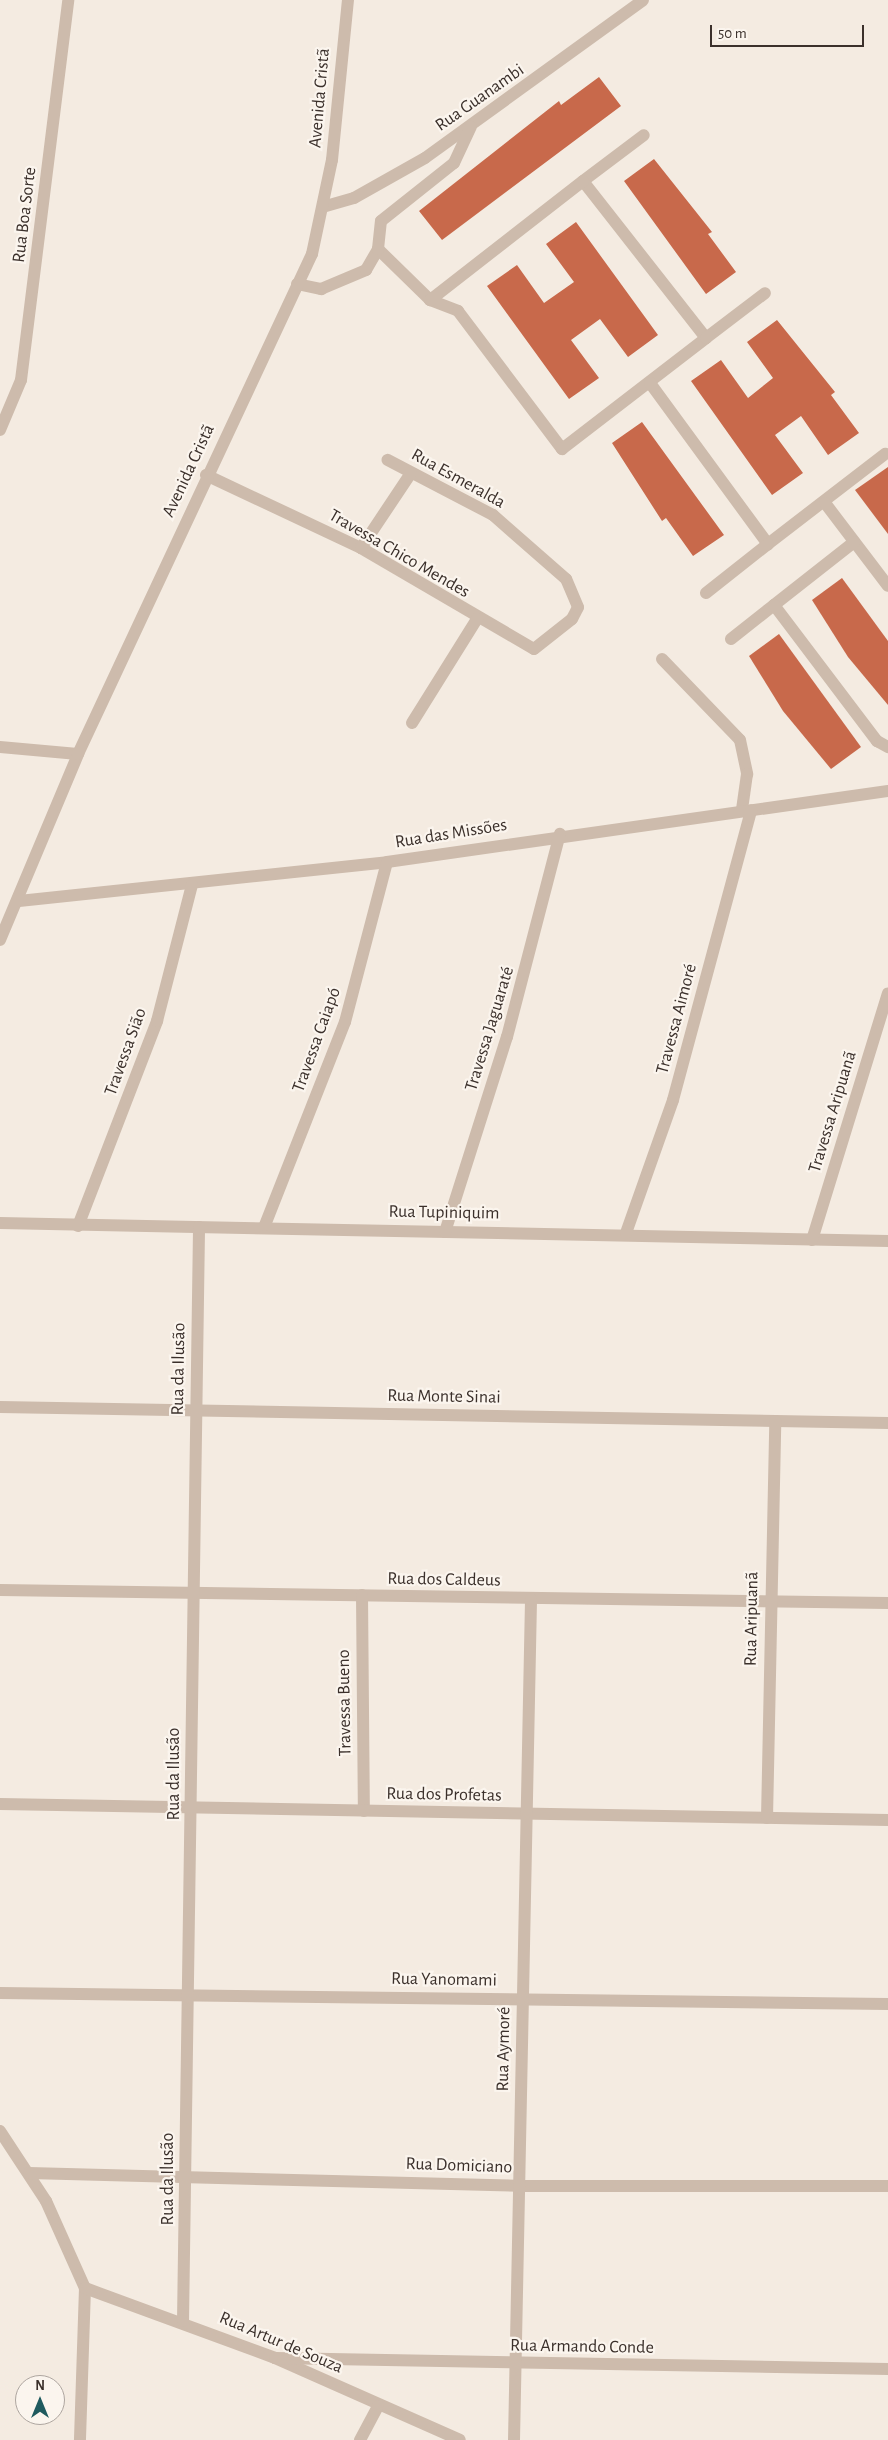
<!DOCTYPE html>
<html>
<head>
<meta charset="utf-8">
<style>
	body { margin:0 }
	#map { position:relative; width:888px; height:2440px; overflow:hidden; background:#f4ebe1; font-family:"Alegreya Sans",sans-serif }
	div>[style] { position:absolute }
	.building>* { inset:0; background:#c8694b }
	.minor>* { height:12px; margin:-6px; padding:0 6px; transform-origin:6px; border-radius:6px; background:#cdbbac }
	span { translate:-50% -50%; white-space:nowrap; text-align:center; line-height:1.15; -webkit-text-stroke:4.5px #fbf5ee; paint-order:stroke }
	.street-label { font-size:18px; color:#3b302b }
	.north { position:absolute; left:15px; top:2375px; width:50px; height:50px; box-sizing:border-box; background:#fbf5ee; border:1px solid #aea6a0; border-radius:50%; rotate:0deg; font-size:14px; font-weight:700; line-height:20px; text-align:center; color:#3b302b }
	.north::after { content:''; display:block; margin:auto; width:18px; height:22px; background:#1f5a5e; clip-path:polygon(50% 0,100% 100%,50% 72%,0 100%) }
	.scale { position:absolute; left:710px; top:25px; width:154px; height:22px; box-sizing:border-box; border:2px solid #3b302b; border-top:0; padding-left:6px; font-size:15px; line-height:18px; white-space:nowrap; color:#3b302b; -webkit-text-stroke:4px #fbf5ee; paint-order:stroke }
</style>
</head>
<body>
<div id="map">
	<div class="building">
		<div style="clip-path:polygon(599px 77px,621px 106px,442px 240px,419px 211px,559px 101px,561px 105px)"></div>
		<div style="clip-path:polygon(654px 159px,712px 232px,708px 234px,736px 272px,706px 294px,624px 181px)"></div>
		<div style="clip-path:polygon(576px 222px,658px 335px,628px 357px,600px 319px,571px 340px,599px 378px,569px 399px,487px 286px,517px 265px,544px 303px,574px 282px,546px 244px)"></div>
		<div style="clip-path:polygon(777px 320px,835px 392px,831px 395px,859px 433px,828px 455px,801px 416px,775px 435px,803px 473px,772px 495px,691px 381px,721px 360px,748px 398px,773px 378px,747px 342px)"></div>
		<div style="clip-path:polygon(642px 422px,724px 535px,693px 556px,666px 518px,662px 521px,612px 443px)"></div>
		<div style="clip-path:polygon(888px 467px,888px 534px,855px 490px)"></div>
		<div style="clip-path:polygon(842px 578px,888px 641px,888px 705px,848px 657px,812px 600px)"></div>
		<div style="clip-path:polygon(779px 634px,861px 747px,831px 769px,783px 711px,749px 656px)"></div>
	</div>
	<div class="minor">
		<div style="left:583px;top:181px;width:76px;rotate:-37deg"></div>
		<div style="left:326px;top:206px;width:29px;rotate:-16deg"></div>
		<div style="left:354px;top:198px;width:81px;rotate:-29.4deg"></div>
		<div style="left:425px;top:158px;width:269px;rotate:-35.9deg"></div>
		<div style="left:378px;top:249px;width:73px;rotate:44.4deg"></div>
		<div style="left:430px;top:300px;width:30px;rotate:21deg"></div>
		<div style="left:458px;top:311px;width:173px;rotate:53deg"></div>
		<div style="left:562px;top:449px;width:182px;rotate:-37.6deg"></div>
		<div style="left:706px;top:338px;width:199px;rotate:-128.1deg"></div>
		<div style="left:583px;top:181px;width:194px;rotate:142.1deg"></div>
		<div style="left:297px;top:284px;width:25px;rotate:12deg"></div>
		<div style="left:321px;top:289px;width:49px;rotate:-22.9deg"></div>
		<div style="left:366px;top:270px;width:24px;rotate:-60deg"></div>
		<div style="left:378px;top:249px;width:28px;rotate:-84deg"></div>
		<div style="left:381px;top:221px;width:93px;rotate:-38.5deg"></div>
		<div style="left:454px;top:163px;width:40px;rotate:-65deg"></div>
		<div style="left:706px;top:338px;width:74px;rotate:-37.3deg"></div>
		<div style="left:650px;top:383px;width:200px;rotate:53.8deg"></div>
		<div style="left:768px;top:544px;width:148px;rotate:-37.6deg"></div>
		<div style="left:0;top:430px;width:54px;rotate:-67.2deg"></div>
		<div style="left:21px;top:380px;width:383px;rotate:-82.9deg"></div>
		<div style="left:206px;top:475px;width:171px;rotate:25.2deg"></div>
		<div style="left:361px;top:548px;width:200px;rotate:30.3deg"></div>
		<div style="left:534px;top:649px;width:48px;rotate:-38.3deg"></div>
		<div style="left:572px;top:619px;width:13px;rotate:-63deg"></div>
		<div style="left:578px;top:607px;width:30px;rotate:-113deg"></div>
		<div style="left:566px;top:579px;width:97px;rotate:-138.8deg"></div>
		<div style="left:493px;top:515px;width:119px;rotate:-152.4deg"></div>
		<div style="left:825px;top:503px;width:104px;rotate:52.8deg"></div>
		<div style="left:361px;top:548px;width:90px;rotate:-56.3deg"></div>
		<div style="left:706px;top:593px;width:79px;rotate:-38.3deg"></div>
		<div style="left:774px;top:605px;width:102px;rotate:-38.2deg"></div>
		<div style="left:731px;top:639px;width:55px;rotate:-38.3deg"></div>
		<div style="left:774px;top:605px;width:171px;rotate:52.9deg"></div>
		<div style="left:877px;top:741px;width:13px;rotate:29deg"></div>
		<div style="left:662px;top:659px;width:112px;rotate:46.1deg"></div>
		<div style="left:740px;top:740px;width:35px;rotate:78deg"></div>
		<div style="left:747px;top:774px;width:37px;rotate:98deg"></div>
		<div style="left:412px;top:723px;width:123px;rotate:-58deg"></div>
		<div style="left:0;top:747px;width:78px;rotate:5.1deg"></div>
		<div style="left:19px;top:901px;width:370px;rotate:-6deg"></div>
		<div style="left:387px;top:862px;width:506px;rotate:-8.07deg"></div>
		<div style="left:0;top:940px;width:202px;rotate:-67.2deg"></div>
		<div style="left:78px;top:754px;width:552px;rotate:-64.92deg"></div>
		<div style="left:312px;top:254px;width:96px;rotate:-78deg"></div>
		<div style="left:332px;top:160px;width:161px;rotate:-84.3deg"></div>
		<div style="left:0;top:1223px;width:888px;rotate:1.16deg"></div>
		<div style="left:265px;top:1225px;width:218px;rotate:-68.5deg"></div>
		<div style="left:345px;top:1022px;width:165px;rotate:-75.3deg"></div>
		<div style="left:78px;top:1226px;width:220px;rotate:-68.9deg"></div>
		<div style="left:157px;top:1021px;width:140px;rotate:-75.6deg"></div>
		<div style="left:445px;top:1232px;width:205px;rotate:-72.4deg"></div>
		<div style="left:507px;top:1037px;width:210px;rotate:-75.4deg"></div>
		<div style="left:626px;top:1233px;width:141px;rotate:-70.5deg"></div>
		<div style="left:673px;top:1100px;width:300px;rotate:-74.9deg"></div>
		<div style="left:812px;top:1240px;width:258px;rotate:-72.9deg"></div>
		<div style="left:0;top:1407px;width:888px;rotate:1.03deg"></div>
		<div style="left:0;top:1590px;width:888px;rotate:0.84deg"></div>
		<div style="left:362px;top:1595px;width:216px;rotate:89.5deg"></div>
		<div style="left:0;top:1804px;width:888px;rotate:1.03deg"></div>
		<div style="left:767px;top:1818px;width:397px;rotate:-88.8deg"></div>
		<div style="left:0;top:1993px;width:888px;rotate:0.71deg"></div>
		<div style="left:0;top:2131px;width:84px;rotate:56.7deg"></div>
		<div style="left:46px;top:2201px;width:95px;rotate:65.9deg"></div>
		<div style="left:85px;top:2288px;width:152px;rotate:91.9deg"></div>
		<div style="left:29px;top:2173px;width:490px;rotate:1.5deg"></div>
		<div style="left:519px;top:2186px;width:369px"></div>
		<div style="left:85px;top:2288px;width:202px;rotate:20.2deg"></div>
		<div style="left:275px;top:2358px;width:202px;rotate:23.9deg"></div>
		<div style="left:183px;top:2321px;width:1094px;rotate:-89.16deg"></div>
		<div style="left:275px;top:2358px;width:613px;rotate:1.03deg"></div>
		<div style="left:360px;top:2440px;width:38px;rotate:-62deg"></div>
		<div style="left:514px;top:2440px;width:841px;rotate:-88.84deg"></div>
	</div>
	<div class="street-label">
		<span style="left:320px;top:98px;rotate:-85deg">Avenida Cristã</span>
		<span style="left:480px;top:98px;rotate:-35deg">Rua Guanambi</span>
		<span style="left:25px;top:215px;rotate:-83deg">Rua Boa Sorte</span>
		<span style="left:189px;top:471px;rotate:-65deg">Avenida Cristã</span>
		<span style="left:458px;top:479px;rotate:29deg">Rua Esmeralda</span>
		<span style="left:399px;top:554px;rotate:30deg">Travessa Chico Mendes</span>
		<span style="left:451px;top:834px;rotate:-9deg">Rua das Missões</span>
		<span style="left:677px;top:1019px;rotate:-75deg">Travessa Aimoré</span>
		<span style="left:490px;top:1029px;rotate:-73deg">Travessa Jaguaraté</span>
		<span style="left:317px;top:1040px;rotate:-70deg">Travessa Caiapó</span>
		<span style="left:126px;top:1052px;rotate:-70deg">Travessa Sião</span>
		<span style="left:833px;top:1112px;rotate:-73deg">Travessa Aripuanã</span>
		<span style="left:444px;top:1213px;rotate:1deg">Rua Tupiniquim</span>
		<span style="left:179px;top:1369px;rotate:-89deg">Rua da Ilusão</span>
		<span style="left:444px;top:1397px;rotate:1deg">Rua Monte Sinai</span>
		<span style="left:444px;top:1580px;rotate:1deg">Rua dos Caldeus</span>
		<span style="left:752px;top:1619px;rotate:-89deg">Rua Aripuanã</span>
		<span style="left:345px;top:1703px;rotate:-91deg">Travessa Bueno</span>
		<span style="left:174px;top:1774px;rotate:-90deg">Rua da Ilusão</span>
		<span style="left:444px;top:1795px;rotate:1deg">Rua dos Profetas</span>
		<span style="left:444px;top:1980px;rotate:1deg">Rua Yanomami</span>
		<span style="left:504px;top:2049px;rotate:-89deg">Rua Aymoré</span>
		<span style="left:459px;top:2166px;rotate:2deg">Rua Domiciano</span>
		<span style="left:168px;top:2179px;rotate:-90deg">Rua da Ilusão</span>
		<span style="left:281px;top:2343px;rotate:23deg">Rua Artur de Souza</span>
		<span style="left:582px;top:2347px;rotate:1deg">Rua Armando Conde</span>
	</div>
	<div class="north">N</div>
	<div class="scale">50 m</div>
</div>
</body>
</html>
